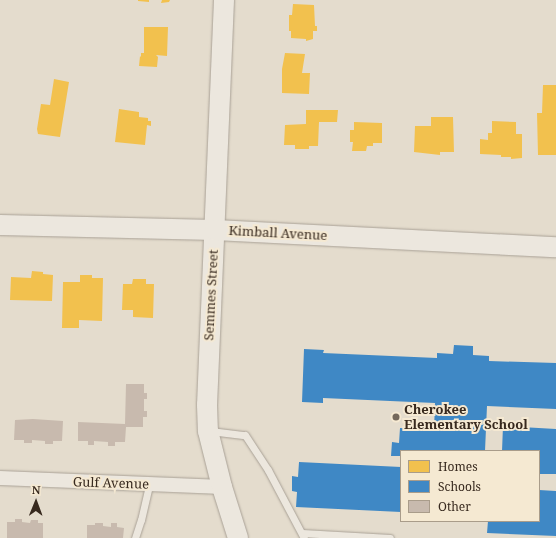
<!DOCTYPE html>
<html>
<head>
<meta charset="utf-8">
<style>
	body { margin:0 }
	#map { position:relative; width:556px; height:538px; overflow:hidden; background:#e4dccd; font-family:"Noto Serif",serif }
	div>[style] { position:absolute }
	.homes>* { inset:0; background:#f2c14e }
	.schools>* { inset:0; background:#3f88c5 }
	.building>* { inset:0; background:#c8baae }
	.roads { filter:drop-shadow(0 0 1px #a9a196) drop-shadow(0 0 1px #a9a196) }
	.lane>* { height:7px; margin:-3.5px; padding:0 3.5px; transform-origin:3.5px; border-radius:3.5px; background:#ece7de }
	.street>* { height:14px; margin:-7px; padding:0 7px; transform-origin:7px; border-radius:7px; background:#ece7de }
	.secondary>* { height:20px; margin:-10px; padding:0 10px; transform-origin:10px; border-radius:10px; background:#ece7de }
	.dots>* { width:11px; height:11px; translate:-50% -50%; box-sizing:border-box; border:2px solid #f5e9d2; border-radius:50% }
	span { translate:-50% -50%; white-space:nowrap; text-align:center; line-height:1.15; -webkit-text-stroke:4px #f5e9d2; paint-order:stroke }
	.street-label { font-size:13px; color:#37291e }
	.poi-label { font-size:13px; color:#37291e; font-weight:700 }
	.left { translate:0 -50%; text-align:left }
	.legend { position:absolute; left:400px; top:450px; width:140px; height:72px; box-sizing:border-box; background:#f5e9d2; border:1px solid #a99c8a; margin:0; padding:5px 7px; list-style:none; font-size:12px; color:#37291e }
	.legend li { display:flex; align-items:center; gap:8px; height:20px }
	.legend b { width:20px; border:1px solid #a99c8a }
	.north { position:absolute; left:16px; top:482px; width:40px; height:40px; -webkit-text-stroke:3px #f5e9d2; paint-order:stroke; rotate:1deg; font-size:11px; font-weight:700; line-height:16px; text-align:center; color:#37291e }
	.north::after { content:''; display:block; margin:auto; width:14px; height:18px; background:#37291e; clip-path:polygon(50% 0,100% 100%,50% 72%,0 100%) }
</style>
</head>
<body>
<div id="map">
	<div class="homes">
		<div style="clip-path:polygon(138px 0,149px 0,149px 2px,138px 1px)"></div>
		<div style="clip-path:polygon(162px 0,170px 0,169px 2px,161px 3px)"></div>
		<div style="clip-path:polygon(293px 4px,314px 5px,315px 26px,317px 26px,317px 31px,313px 31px,313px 39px,306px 41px,306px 39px,291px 38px,291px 31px,289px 31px,289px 15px,292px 15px)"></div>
		<div style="clip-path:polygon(144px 27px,168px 27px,167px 56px,156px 55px,158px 57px,157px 67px,139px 66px,140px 56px,141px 57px,141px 53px,144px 53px)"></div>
		<div style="clip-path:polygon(285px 53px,305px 54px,302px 73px,310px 73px,309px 94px,282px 93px,282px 69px)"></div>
		<div style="clip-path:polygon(54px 79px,69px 82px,60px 137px,38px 134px,37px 129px,41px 104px,50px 105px)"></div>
		<div style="clip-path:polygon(543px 85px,556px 85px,556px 155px,538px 155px,537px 113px,542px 113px)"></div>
		<div style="clip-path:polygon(119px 109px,139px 112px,139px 117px,148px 118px,148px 121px,151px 121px,151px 126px,147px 125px,145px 145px,115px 142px)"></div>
		<div style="clip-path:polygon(306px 110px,338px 110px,337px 122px,319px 122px,318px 146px,309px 146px,309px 149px,295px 149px,295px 145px,284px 145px,285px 125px,306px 124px)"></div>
		<div style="clip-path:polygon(431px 117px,453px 117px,454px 152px,440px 152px,440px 155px,414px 152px,415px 126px,431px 126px)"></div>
		<div style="clip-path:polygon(492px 121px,516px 122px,516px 134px,522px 134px,522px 158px,511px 159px,511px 157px,501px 157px,501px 155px,480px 154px,480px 139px,488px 140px,488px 133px,492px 133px)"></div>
		<div style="clip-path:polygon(354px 122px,382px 123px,382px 143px,373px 143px,373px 146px,367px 146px,366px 151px,352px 151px,353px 142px,350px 142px,350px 130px,354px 130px)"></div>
		<div style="clip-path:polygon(32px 271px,43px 272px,43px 274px,53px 275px,52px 301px,10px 300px,11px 277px,31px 278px)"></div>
		<div style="clip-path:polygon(80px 275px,92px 275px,92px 278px,103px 278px,102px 321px,79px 320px,79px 328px,62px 328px,63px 282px,80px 282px)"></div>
		<div style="clip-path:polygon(133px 279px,146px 279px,146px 284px,154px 284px,153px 318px,133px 317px,133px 310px,122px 310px,123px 284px,132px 284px)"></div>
	</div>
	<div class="schools">
		<div style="clip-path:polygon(454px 345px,473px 346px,473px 355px,489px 356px,489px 361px,556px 363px,556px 409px,487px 406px,485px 451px,401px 451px,401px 456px,391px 456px,392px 442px,399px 443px,400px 428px,434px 430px,435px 403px,323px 398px,323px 403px,302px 402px,304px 349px,324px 350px,323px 353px,437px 358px,437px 353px,453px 354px)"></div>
		<div style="clip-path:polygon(503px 426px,556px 429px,556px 474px,539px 474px,539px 451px,502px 451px)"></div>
		<div style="clip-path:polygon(299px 462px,401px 467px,401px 512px,296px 507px,297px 492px,292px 491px,292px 476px,298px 477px)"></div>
		<div style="clip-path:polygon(539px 490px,556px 491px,556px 536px,487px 533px,488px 521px,539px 521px)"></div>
	</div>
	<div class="building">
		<div style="clip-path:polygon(126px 384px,144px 384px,144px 393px,147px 393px,147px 399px,144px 399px,144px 411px,147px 411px,147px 417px,143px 417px,143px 427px,126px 427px,125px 442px,115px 442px,115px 446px,108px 446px,108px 442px,94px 441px,94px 445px,88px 445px,88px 441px,78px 441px,78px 422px,125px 424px)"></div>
		<div style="clip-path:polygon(33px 419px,63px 421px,62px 441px,53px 441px,53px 444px,45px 444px,45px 441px,32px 440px,32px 443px,24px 443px,24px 440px,14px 440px,15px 420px)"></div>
		<div style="clip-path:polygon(15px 519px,22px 519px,22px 522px,30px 523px,31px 520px,38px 520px,38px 523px,43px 523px,43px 538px,7px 538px,7px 522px,15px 522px)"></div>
		<div style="clip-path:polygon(95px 523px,103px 523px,103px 526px,111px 527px,111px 523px,117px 523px,117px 527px,124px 528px,123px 538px,87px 538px,87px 525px,95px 525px)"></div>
	</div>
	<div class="roads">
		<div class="lane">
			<div style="left:210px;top:431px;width:35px;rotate:7deg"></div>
			<div style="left:245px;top:435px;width:42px;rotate:56.7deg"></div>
			<div style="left:268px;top:470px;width:77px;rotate:62.1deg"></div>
			<div style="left:302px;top:533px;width:88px;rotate:3.3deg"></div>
			<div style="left:135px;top:538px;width:19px;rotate:-72deg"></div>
			<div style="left:141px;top:520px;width:37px;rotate:-77deg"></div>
		</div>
		<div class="street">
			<div style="left:0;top:478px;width:222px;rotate:2.3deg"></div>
		</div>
		<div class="secondary">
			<div style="left:224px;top:0;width:405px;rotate:92.4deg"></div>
			<div style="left:207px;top:405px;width:26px;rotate:88deg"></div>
			<div style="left:208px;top:431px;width:58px;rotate:76deg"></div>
			<div style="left:222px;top:487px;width:53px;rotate:72.6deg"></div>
			<div style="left:0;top:225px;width:215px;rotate:1.3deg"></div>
			<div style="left:215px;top:230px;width:341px;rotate:2.9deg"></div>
		</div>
	</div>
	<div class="dots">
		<div style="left:396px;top:417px;background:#74685b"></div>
	</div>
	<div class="street-label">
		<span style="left:278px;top:233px;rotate:3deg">Kimball Avenue</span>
		<span style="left:211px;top:295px;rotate:-87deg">Semmes Street</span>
		<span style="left:111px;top:483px;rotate:2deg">Gulf Avenue</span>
	</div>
	<div class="poi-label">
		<span class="left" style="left:404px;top:417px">Cherokee<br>Elementary School</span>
	</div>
	<ul class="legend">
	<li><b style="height:11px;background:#f2c14e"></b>Homes</li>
	<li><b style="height:11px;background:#3f88c5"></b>Schools</li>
	<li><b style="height:11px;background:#c8baae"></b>Other</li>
	</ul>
	<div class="north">N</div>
</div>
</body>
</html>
